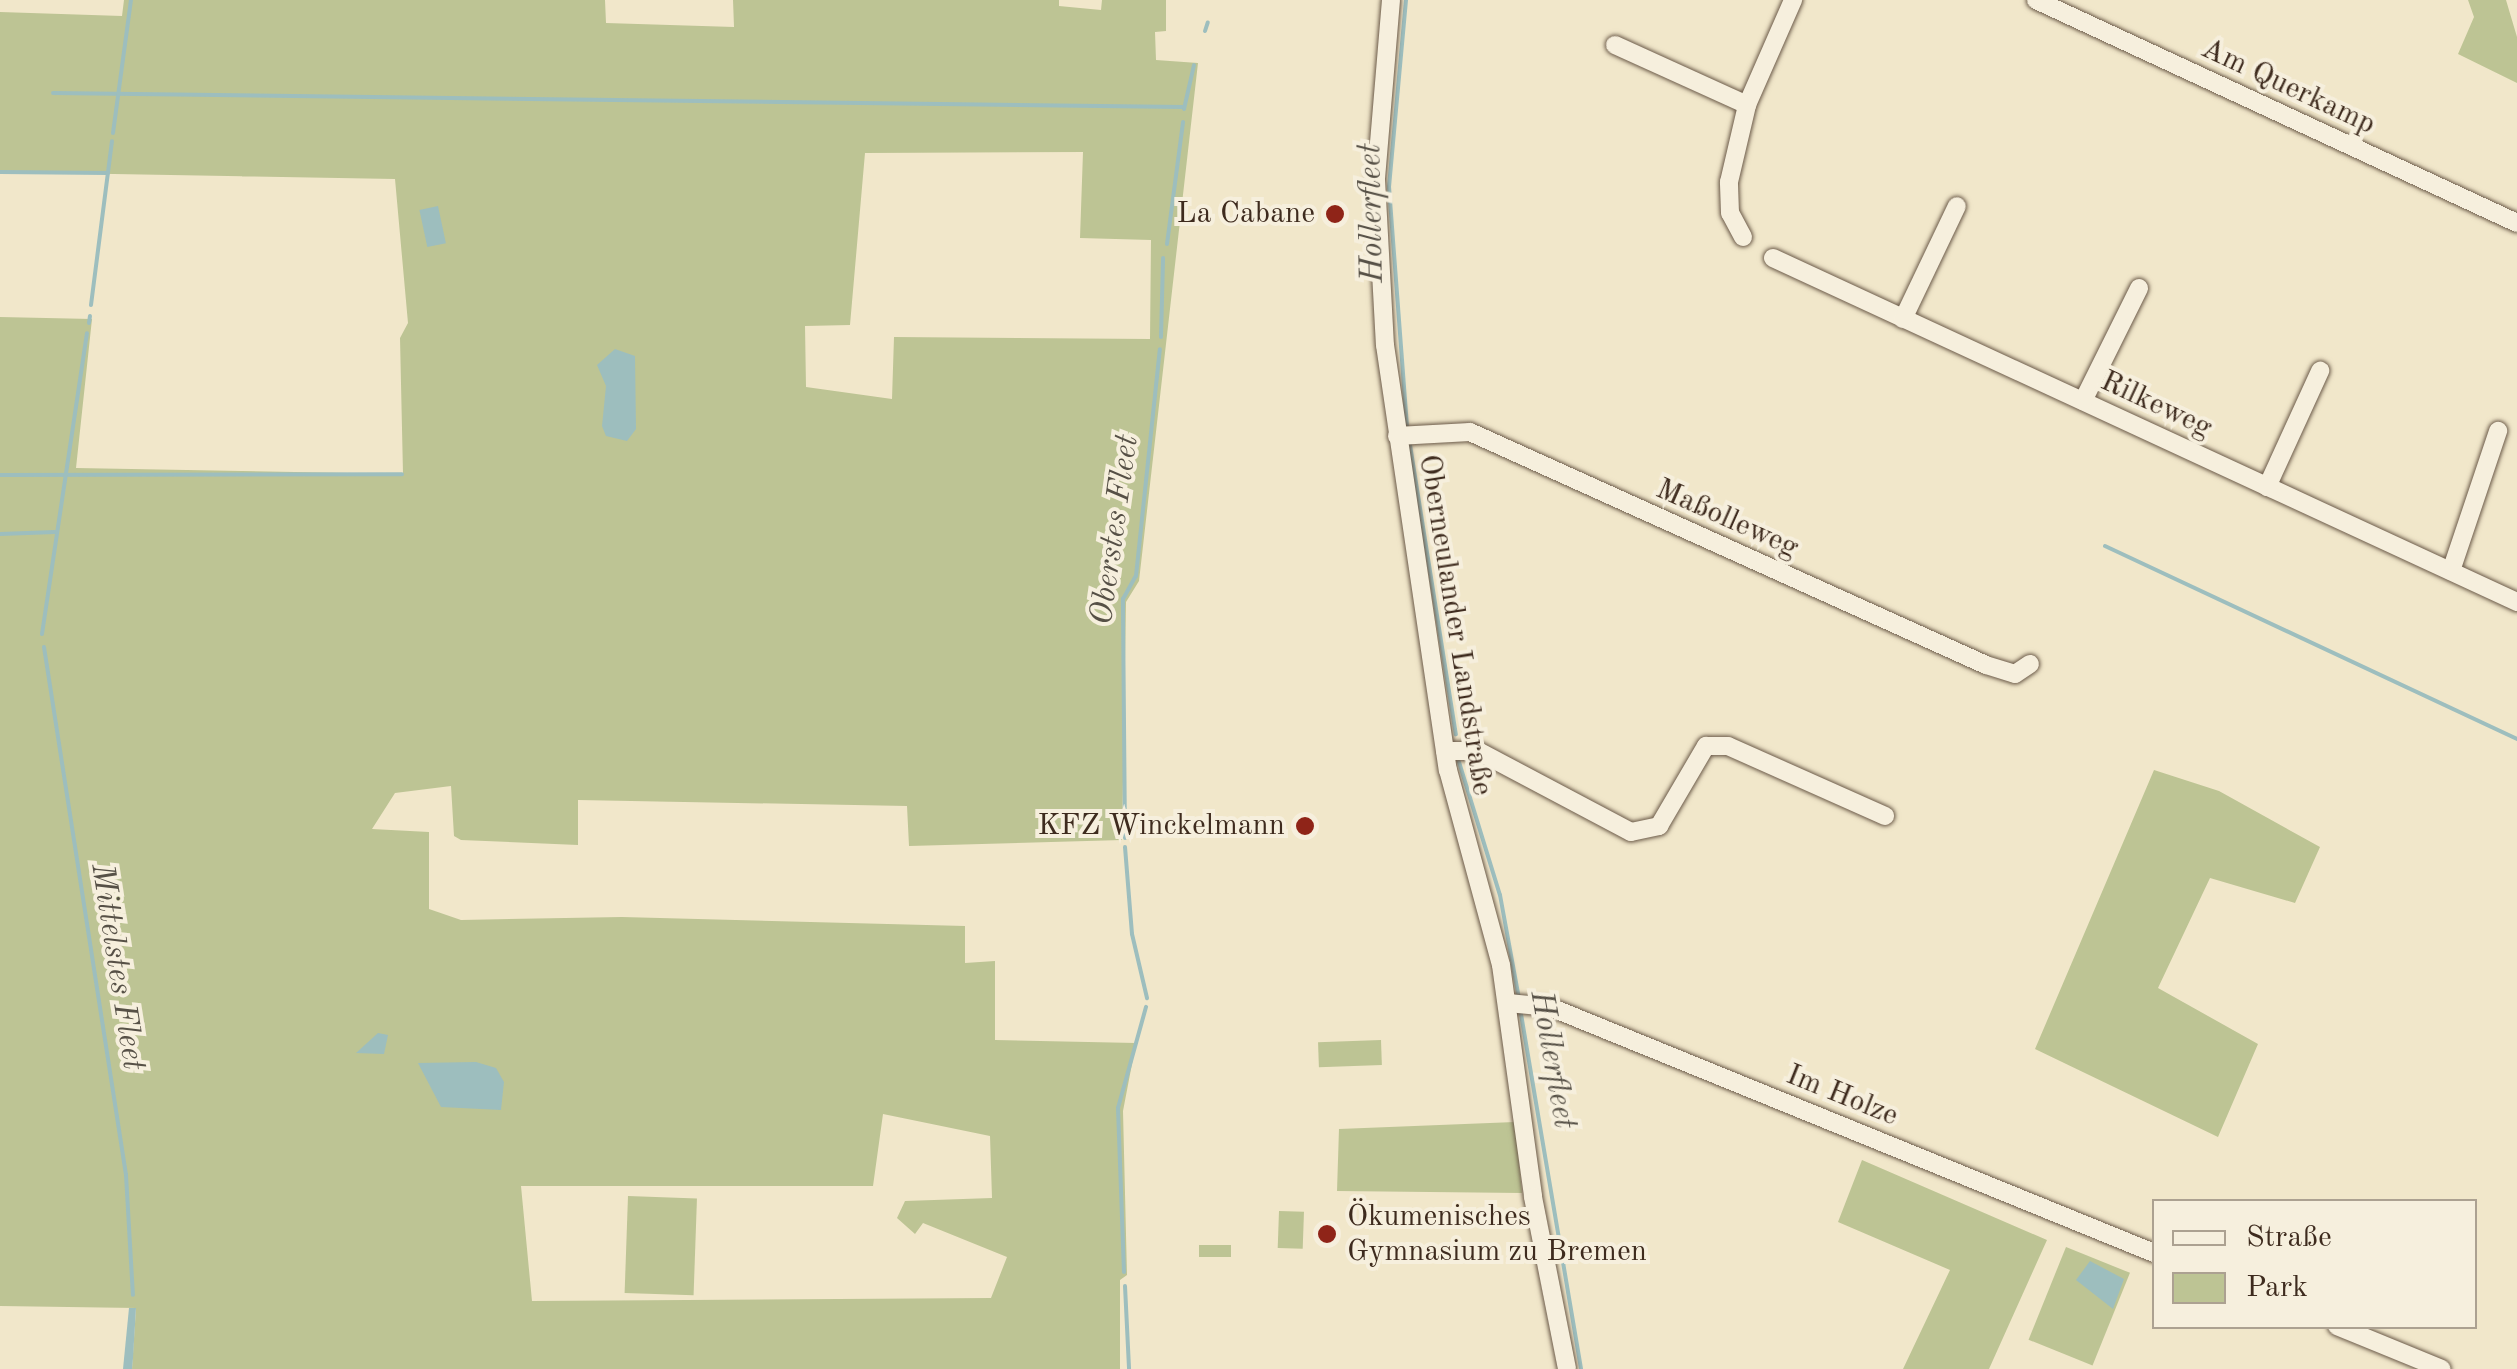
<!DOCTYPE html>
<html>
<head>
<meta charset="utf-8">
<style>
	body { margin:0 }
	#map { position:relative; width:2517px; height:1369px; overflow:hidden; background:#f1e7ca; font-family:"Old Standard TT",serif }
	div>[style] { position:absolute }
	.green>* { inset:0; background:#bdc494; transform-origin:0 0 }
	.water>* { inset:0; background:#9dbebe; transform-origin:0 0 }
	.stream>* { height:4px; margin:-2px; padding:0 2px; transform-origin:2px; border-radius:2px; background:#9dbebe }
	.roads { filter:drop-shadow(0 0 2px #6b5a49) drop-shadow(0 0 2px #6b5a49) }
	.minor>* { height:18px; margin:-9px; padding:0 9px; transform-origin:9px; border-radius:9px; background:#f6efdd }
	.dots>* { width:28px; height:28px; translate:-50% -50%; box-sizing:border-box; border:5px solid #f6efdd; border-radius:50% }
	span { translate:-50% -50%; white-space:nowrap; text-align:center; line-height:1.15; -webkit-text-stroke:8px #f6efdd; paint-order:stroke }
	.street-label { font-size:30px; color:#3e2b1e }
	.poi-label { font-size:30px; color:#3e2b1e }
	.right { translate:-100% -50%; text-align:right }
	.left { translate:0 -50%; text-align:left }
	.water-label { font-size:32px; color:#565046; font-style:italic }
	.legend { position:absolute; left:2152px; top:1199px; width:325px; height:130px; box-sizing:border-box; background:#f6efdd; border:2px solid #aca191; margin:0; padding:12px 18px; list-style:none; font-size:30px; color:#3e2b1e }
	.legend li { display:flex; align-items:center; gap:20px; height:50px }
	.legend b { width:50px; border:2px solid #aca191 }
</style>
</head>
<body>
<div id="map">
	<div class="green">
		<div style="clip-path:polygon(evenodd,124px 0,605px 0,606px 23px,734px 27px,733px 0,1059px 0,1059px 6px,1101px 10px,1102px 0,1166px 0,1166px 31px,1155px 32px,1156px 60px,1198px 63px,1139px 581px,1126px 602px,1122px 840px,909px 846px,907px 806px,578px 800px,578px 845px,461px 840px,454px 836px,451px 786px,395px 793px,372px 829px,429px 832px,429px 909px,461px 920px,622px 917px,965px 926px,965px 963px,995px 961px,995px 1040px,1136px 1043px,1123px 1111px,1127px 1275px,1120px 1280px,1120px 1369px,132px 1369px,136px 1308px,0 1306px,0 317px,92px 319px,76px 468px,403px 474px,400px 338px,408px 323px,395px 179px,0 172px,0 12px,122px 16px,124px 0,1083px 152px,1080px 238px,1151px 240px,1150px 339px,894px 337px,892px 399px,806px 387px,805px 326px,850px 325px,865px 153px,1083px 152px,124px 0,883px 1114px,990px 1136px,992px 1198px,905px 1201px,897px 1218px,915px 1234px,923px 1223px,1007px 1257px,991px 1298px,532px 1301px,521px 1186px,873px 1186px,883px 1114px)"></div>
		<div style="clip-path:polygon(2468px 0,2506px 0,2517px 37px,2517px 83px,2458px 54px,2474px 17px)"></div>
		<div style="clip-path:polygon(2154px 770px,2219px 791px,2320px 847px,2295px 903px,2210px 878px,2158px 988px,2258px 1044px,2218px 1137px,2035px 1049px)"></div>
		<div style="left:1381px;top:1040px;width:25px;height:63px;rotate:88deg"></div>
		<div style="clip-path:polygon(1515px 1122px,1522px 1193px,1337px 1191px,1339px 1129px)"></div>
		<div style="clip-path:polygon(1862px 1160px,2047px 1240px,1989px 1369px,1903px 1369px,1950px 1270px,1838px 1222px)"></div>
		<div style="left:628px;top:1196px;width:69px;height:97px;rotate:2deg"></div>
		<div style="left:1279px;top:1211px;width:25px;height:37px;rotate:2deg"></div>
		<div style="left:1199px;top:1245px;width:32px;height:12px"></div>
		<div style="left:2066px;top:1247px;width:69px;height:100px;rotate:22deg"></div>
	</div>
	<div class="water">
		<div style="left:438px;top:206px;width:38px;height:19px;rotate:78deg"></div>
		<div style="clip-path:polygon(615px 349px,635px 356px,636px 429px,627px 441px,606px 436px,602px 426px,606px 386px,597px 365px)"></div>
		<div style="clip-path:polygon(378px 1033px,388px 1035px,384px 1054px,356px 1053px)"></div>
		<div style="clip-path:polygon(476px 1062px,496px 1068px,504px 1082px,501px 1110px,441px 1107px,418px 1063px)"></div>
		<div style="clip-path:polygon(2090px 1261px,2124px 1279px,2113px 1309px,2076px 1280px)"></div>
		<div style="clip-path:polygon(129px 1308px,136px 1308px,133px 1358px,132px 1369px,123px 1369px)"></div>
	</div>
	<div class="stream">
		<div style="left:1406px;top:0;width:188px;rotate:95.2deg"></div>
		<div style="left:1389px;top:187px;width:239px;rotate:85.7deg"></div>
		<div style="left:1205px;top:31px;width:9px;rotate:-72deg"></div>
		<div style="left:53px;top:93px;width:1131px;rotate:0.71deg"></div>
		<div style="left:1184px;top:109px;width:45px;rotate:-77.2deg"></div>
		<div style="left:113px;top:133px;width:134px;rotate:-82.3deg"></div>
		<div style="left:0;top:172px;width:108px;rotate:0.5deg"></div>
		<div style="left:1167px;top:244px;width:123px;rotate:-82.5deg"></div>
		<div style="left:91px;top:305px;width:165px;rotate:-82.7deg"></div>
		<div style="left:89px;top:323px;width:7px;rotate:-82deg"></div>
		<div style="left:1161px;top:337px;width:79px;rotate:-88.5deg"></div>
		<div style="left:1410px;top:445px;width:293px;rotate:81deg"></div>
		<div style="left:0;top:475px;width:402px;rotate:-0.1deg"></div>
		<div style="left:0;top:534px;width:55px;rotate:-2.1deg"></div>
		<div style="left:2105px;top:546px;width:455px;rotate:25.1deg"></div>
		<div style="left:42px;top:634px;width:304px;rotate:-81.5deg"></div>
		<div style="left:44px;top:647px;width:534px;rotate:81.17deg"></div>
		<div style="left:126px;top:1175px;width:120px;rotate:86.7deg"></div>
		<div style="left:1459px;top:762px;width:139px;rotate:72.9deg"></div>
		<div style="left:1500px;top:895px;width:106px;rotate:79.6deg"></div>
		<div style="left:1125px;top:838px;width:239px;rotate:-90.5deg"></div>
		<div style="left:1123px;top:599px;width:26px;rotate:-61deg"></div>
		<div style="left:1136px;top:576px;width:228px;rotate:-84deg"></div>
		<div style="left:1125px;top:847px;width:87px;rotate:85.4deg"></div>
		<div style="left:1132px;top:934px;width:66px;rotate:76.8deg"></div>
		<div style="left:1520px;top:1008px;width:366px;rotate:80.4deg"></div>
		<div style="left:1124px;top:1272px;width:164px;rotate:-92.1deg"></div>
		<div style="left:1118px;top:1108px;width:105px;rotate:-74.5deg"></div>
		<div style="left:1125px;top:1286px;width:83px;rotate:87.2deg"></div>
	</div>
	<div class="roads">
		<div class="minor">
			<div style="left:1391px;top:0;width:181px;rotate:94.8deg"></div>
			<div style="left:1376px;top:180px;width:165px;rotate:86.9deg"></div>
			<div style="left:1385px;top:345px;width:430px;rotate:81.6deg"></div>
			<div style="left:1448px;top:770px;width:202px;rotate:74.8deg"></div>
			<div style="left:1501px;top:965px;width:234px;rotate:82.1deg"></div>
			<div style="left:1533px;top:1197px;width:175px;rotate:78.8deg"></div>
			<div style="left:2036px;top:0;width:530px;rotate:24.87deg"></div>
			<div style="left:1615px;top:45px;width:145px;rotate:24.4deg"></div>
			<div style="left:1743px;top:237px;width:27px;rotate:-118deg"></div>
			<div style="left:1730px;top:213px;width:31px;rotate:-92deg"></div>
			<div style="left:1729px;top:182px;width:79px;rotate:-76.8deg"></div>
			<div style="left:1747px;top:105px;width:115px;rotate:-66.3deg"></div>
			<div style="left:1773px;top:258px;width:820px;rotate:24.81deg"></div>
			<div style="left:1903px;top:319px;width:125px;rotate:-64.5deg"></div>
			<div style="left:2083px;top:401px;width:126px;rotate:-63.6deg"></div>
			<div style="left:1397px;top:436px;width:73px;rotate:-3.1deg"></div>
			<div style="left:1470px;top:432px;width:566px;rotate:24.3deg"></div>
			<div style="left:1986px;top:665px;width:30px;rotate:17deg"></div>
			<div style="left:2015px;top:674px;width:18px;rotate:-34deg"></div>
			<div style="left:2267px;top:487px;width:128px;rotate:-65.4deg"></div>
			<div style="left:2451px;top:571px;width:148px;rotate:-71.4deg"></div>
			<div style="left:1445px;top:751px;width:33px"></div>
			<div style="left:1478px;top:751px;width:173px;rotate:27.9deg"></div>
			<div style="left:1631px;top:832px;width:29px;rotate:-12deg"></div>
			<div style="left:1659px;top:826px;width:93px;rotate:-59.6deg"></div>
			<div style="left:1706px;top:746px;width:22px"></div>
			<div style="left:1728px;top:746px;width:172px;rotate:24deg"></div>
			<div style="left:1508px;top:1003px;width:42px;rotate:5.4deg"></div>
			<div style="left:1550px;top:1007px;width:652px;rotate:22.16deg"></div>
			<div style="left:2337px;top:1326px;width:113px;rotate:22.3deg"></div>
		</div>
	</div>
	<div class="dots">
		<div style="left:1335px;top:214px;background:#8f2418"></div>
		<div style="left:1305px;top:826px;background:#8f2418"></div>
		<div style="left:1327px;top:1234px;background:#8f2418"></div>
	</div>
	<div class="street-label">
		<span style="left:2288px;top:87px;rotate:25deg">Am Querkamp</span>
		<span style="left:2156px;top:405px;rotate:25deg">Rilkeweg</span>
		<span style="left:1727px;top:519px;rotate:24deg">Maßolleweg</span>
		<span style="left:1455px;top:625px;rotate:81deg">Oberneulander Landstraße</span>
		<span style="left:1842px;top:1096px;rotate:22deg">Im Holze</span>
	</div>
	<div class="poi-label">
		<span class="right" style="left:1315px;top:214px">La Cabane</span>
		<span class="right" style="left:1285px;top:826px">KFZ Winckelmann</span>
		<span class="left" style="left:1347px;top:1234px">Ökumenisches<br>Gymnasium zu Bremen</span>
	</div>
	<div class="water-label">
		<span style="left:1373px;top:213px;rotate:-91deg">Hollerfleet</span>
		<span style="left:1116px;top:530px;rotate:-82deg">Oberstes Fleet</span>
		<span style="left:116px;top:967px;rotate:81deg">Mittelstes Fleet</span>
		<span style="left:1551px;top:1060px;rotate:80deg">Hollerfleet</span>
	</div>
	<ul class="legend">
	<li><b style="height:12px;background:#f6efdd"></b>Straße</li>
	<li><b style="height:28px;background:#bdc494"></b>Park</li>
	</ul>
</div>
</body>
</html>
